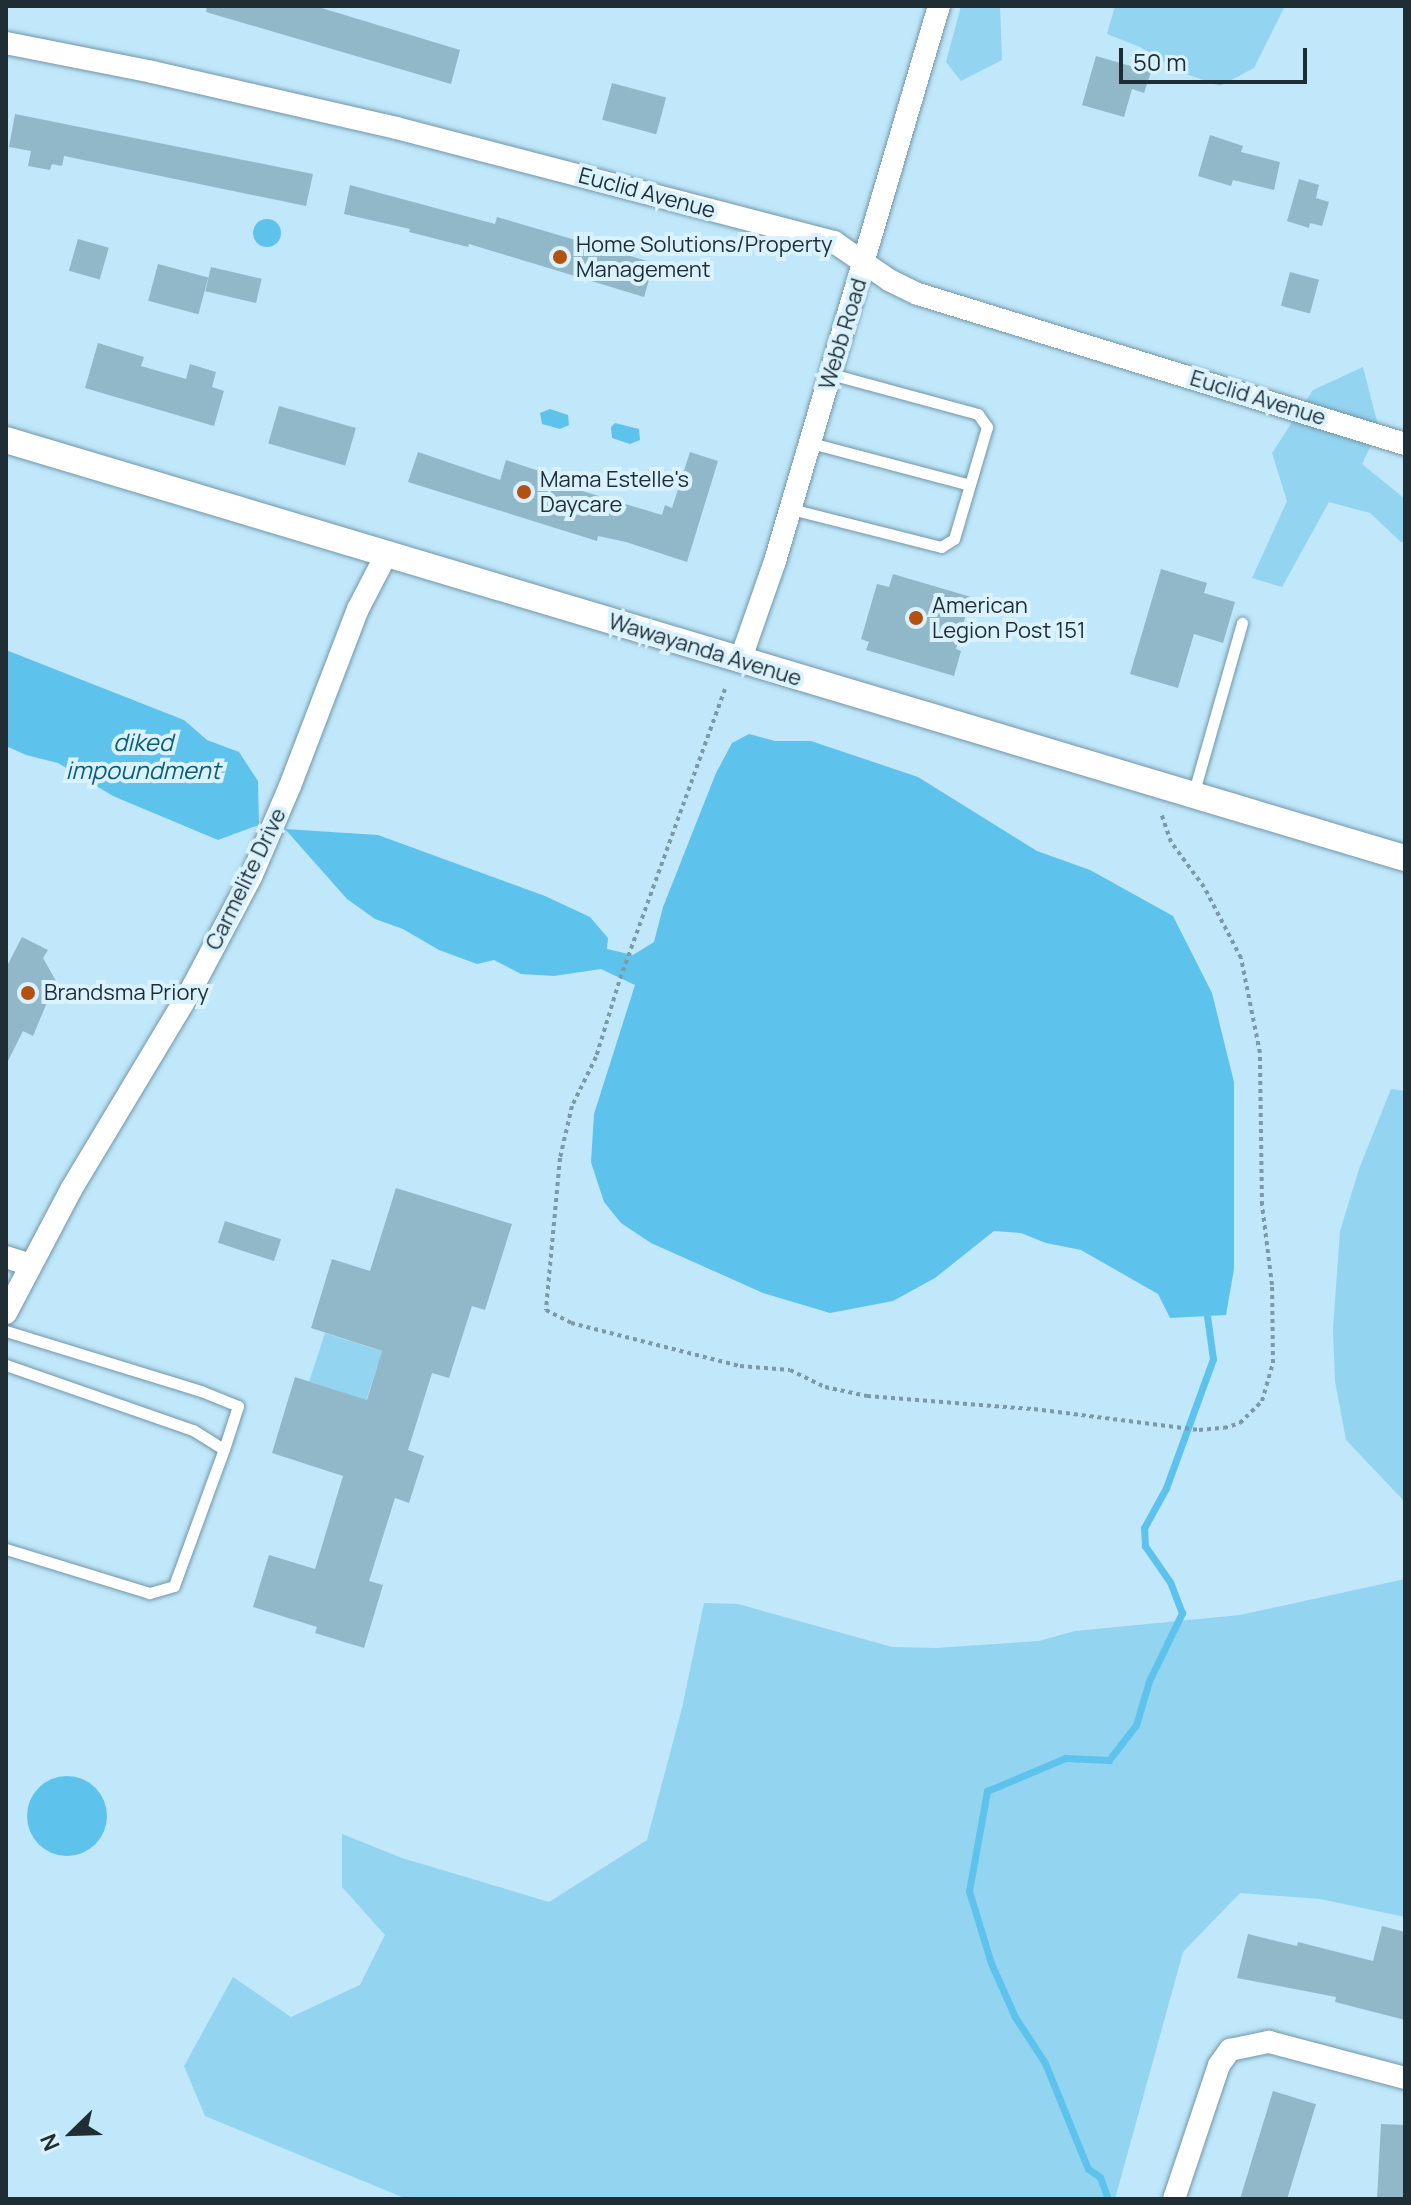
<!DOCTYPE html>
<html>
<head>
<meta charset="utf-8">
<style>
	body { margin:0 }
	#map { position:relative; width:1411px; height:2205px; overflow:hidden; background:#c0e7fa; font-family:Manrope,sans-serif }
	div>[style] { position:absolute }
	.green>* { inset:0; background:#93d4f0; transform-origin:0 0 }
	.water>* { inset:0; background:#5ec3ec }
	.round { border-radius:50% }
	.stream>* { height:7px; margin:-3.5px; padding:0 3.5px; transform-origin:3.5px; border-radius:3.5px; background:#5ec3ec }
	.building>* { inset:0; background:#91b8c9; transform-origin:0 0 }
	.path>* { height:4px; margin-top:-2px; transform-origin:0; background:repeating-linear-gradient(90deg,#7c99a7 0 4px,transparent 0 8px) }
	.roads { filter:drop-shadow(0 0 2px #7196a7) drop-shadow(0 0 2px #7196a7) }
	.service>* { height:11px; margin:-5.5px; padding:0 5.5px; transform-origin:5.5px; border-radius:5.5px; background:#fff }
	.minor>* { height:22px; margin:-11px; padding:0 11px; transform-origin:11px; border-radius:11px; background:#fff }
	.tertiary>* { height:26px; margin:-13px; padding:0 13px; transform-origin:13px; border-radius:13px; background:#fff }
	.dots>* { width:22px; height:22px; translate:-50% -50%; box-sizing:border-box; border:4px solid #daf2fd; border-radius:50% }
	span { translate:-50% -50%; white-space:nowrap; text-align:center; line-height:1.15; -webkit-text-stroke:8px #daf2fd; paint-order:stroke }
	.street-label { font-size:22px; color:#1f2e35 }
	.poi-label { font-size:22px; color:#1f2e35 }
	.left { translate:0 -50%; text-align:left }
	.water-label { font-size:24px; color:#0c5f7b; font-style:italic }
	.frame { position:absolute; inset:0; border:8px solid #1f2e35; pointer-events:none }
	.north { position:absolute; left:32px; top:2093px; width:80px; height:80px; -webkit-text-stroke:6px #daf2fd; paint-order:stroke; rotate:247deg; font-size:22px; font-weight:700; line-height:32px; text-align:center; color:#1f2e35 }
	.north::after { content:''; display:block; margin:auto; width:28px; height:36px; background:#1f2e35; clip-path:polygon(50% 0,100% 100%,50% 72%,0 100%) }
	.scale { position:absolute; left:1119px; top:48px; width:188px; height:36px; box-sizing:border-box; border:4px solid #1f2e35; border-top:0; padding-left:10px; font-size:24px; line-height:28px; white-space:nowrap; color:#1f2e35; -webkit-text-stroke:6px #daf2fd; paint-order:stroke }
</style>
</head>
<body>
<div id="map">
	<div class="green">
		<div style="clip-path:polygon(961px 6px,1000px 6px,1002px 60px,961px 81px,946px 62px)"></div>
		<div style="clip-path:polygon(1115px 6px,1285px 6px,1254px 68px,1220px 86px,1183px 73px,1140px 47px,1107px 34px)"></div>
		<div style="clip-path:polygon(1363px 367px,1379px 429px,1362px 464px,1405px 499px,1405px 542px,1401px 542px,1370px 513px,1329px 502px,1282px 587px,1252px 578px,1287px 501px,1272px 453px,1313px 390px)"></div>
		<div style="clip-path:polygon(1391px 1089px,1405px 1091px,1405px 1502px,1346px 1440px,1335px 1381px,1333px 1329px,1340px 1231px,1359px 1169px)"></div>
		<div style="left:325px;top:1333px;width:60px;height:51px;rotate:18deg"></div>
		<div style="clip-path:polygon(1405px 1579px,1405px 1917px,1320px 1899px,1240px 1893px,1183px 1952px,1115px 2199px,407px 2199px,205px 2116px,184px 2066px,233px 1977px,291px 2017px,360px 1985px,385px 1935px,342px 1887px,342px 1834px,402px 1858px,549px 1902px,647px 1840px,682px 1708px,704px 1603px,738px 1604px,892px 1647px,936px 1648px,1039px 1641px,1075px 1631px,1240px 1615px)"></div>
	</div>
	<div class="water">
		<div class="round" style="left:253px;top:219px;width:28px;height:28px"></div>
		<div style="clip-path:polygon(550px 409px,568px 415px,569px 425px,560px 429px,542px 424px,540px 413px)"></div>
		<div style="clip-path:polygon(615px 423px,639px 429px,640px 440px,630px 444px,612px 438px,611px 427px)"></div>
		<div style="clip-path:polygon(6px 650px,184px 720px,207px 740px,239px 752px,258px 781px,259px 825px,218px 840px,113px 796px,58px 763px,26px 755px,6px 746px)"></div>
		<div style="clip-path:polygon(749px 734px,775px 741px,811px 741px,918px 777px,1037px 851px,1090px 870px,1173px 916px,1212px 993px,1234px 1082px,1234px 1269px,1226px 1315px,1170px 1318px,1158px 1294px,1081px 1250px,1046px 1243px,1021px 1233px,994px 1231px,935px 1278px,893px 1301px,830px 1313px,763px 1293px,651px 1243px,621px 1223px,604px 1202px,591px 1162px,594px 1114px,635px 985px,601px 969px,554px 976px,521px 974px,494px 960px,477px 964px,439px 950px,403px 929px,375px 919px,347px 899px,285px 829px,378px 835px,545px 896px,590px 917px,608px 938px,607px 949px,633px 955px,654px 942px,663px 907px,716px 773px,732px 743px)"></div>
		<div class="round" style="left:27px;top:1776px;width:80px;height:80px"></div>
	</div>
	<div class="stream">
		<div style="left:1108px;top:2199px;width:23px;rotate:-110deg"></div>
		<div style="left:1100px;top:2177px;width:14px;rotate:-146deg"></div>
		<div style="left:1088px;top:2169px;width:114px;rotate:-112.1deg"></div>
		<div style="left:1045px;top:2063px;width:55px;rotate:-123.1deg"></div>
		<div style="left:1015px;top:2017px;width:59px;rotate:-114deg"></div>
		<div style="left:991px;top:1963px;width:75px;rotate:-107deg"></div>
		<div style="left:969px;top:1891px;width:102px;rotate:-79.8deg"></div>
		<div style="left:987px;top:1791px;width:85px;rotate:-22.9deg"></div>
		<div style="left:1065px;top:1758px;width:44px;rotate:2.6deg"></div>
		<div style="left:1109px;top:1760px;width:44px;rotate:-52.4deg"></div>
		<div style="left:1136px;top:1725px;width:46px;rotate:-73.5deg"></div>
		<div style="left:1149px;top:1681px;width:76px;rotate:-64.1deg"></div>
		<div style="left:1182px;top:1613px;width:33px;rotate:-111deg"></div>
		<div style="left:1170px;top:1582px;width:44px;rotate:-124.8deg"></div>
		<div style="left:1145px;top:1546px;width:18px;rotate:-93deg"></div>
		<div style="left:1144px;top:1528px;width:46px;rotate:-61.2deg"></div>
		<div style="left:1166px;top:1488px;width:137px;rotate:-70deg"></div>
		<div style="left:1213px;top:1359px;width:43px;rotate:-97.9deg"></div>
	</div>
	<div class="building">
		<div style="clip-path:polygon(207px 6px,315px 6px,460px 50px,451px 84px,206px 12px)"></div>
		<div style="clip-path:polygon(1096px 56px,1151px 72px,1144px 93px,1132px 89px,1124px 117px,1082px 105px)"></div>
		<div style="left:612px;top:83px;width:56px;height:38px;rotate:15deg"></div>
		<div style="clip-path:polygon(15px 114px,313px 174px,306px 206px,64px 156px,62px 166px,52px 164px,50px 170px,28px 166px,31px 151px,9px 147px)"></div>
		<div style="clip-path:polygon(1210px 135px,1243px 146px,1241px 152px,1280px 162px,1274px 190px,1233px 180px,1231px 186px,1198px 176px)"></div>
		<div style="clip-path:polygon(1299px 179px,1319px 185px,1316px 198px,1329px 202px,1322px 226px,1310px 223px,1309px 228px,1287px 221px)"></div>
		<div style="clip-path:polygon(350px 185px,495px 224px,497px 217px,654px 263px,644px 297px,469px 244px,468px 247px,409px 232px,410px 229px,344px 214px)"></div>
		<div style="left:78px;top:239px;width:32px;height:33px;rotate:16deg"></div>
		<div style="left:158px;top:264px;width:52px;height:38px;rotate:15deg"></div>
		<div style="left:211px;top:267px;width:52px;height:25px;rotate:13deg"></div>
		<div style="left:1290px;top:272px;width:30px;height:35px;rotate:15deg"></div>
		<div style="clip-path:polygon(98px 343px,144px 357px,141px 366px,186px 379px,190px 364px,216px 372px,212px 387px,224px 391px,214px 426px,85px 388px)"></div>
		<div style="left:279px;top:406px;width:80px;height:39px;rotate:16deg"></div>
		<div style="clip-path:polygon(418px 452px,500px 480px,506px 460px,551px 475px,549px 481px,662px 515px,665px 505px,672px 508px,690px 452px,718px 461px,687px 562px,626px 542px,598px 536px,597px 541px,408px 482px)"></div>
		<div style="clip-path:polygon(1161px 569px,1207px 583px,1204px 593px,1235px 602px,1223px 643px,1194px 634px,1178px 688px,1130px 674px)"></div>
		<div style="clip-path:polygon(893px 574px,971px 597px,956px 649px,961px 651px,954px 676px,866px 650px,869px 642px,861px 639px,877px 584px,889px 587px)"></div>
		<div style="clip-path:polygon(22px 937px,48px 950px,43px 958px,56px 981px,33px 1036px,23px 1031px,6px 1065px,6px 968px)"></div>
		<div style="clip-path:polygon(396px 1188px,512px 1224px,485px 1310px,472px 1306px,449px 1378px,432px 1373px,408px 1450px,424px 1456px,409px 1503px,395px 1498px,369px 1581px,383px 1585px,364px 1648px,315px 1633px,317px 1627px,253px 1607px,269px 1555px,315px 1569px,343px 1476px,272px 1453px,295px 1377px,367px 1400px,382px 1351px,311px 1328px,332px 1259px,370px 1271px)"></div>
		<div style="left:225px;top:1221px;width:59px;height:23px;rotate:18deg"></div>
		<div style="clip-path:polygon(1382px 1926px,1405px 1932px,1405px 2020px,1335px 2002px,1336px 1997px,1237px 1978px,1248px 1934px,1297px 1946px,1298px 1942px,1373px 1961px)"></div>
		<div style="left:1273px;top:2091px;width:45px;height:113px;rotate:17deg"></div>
		<div style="clip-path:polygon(1381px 2124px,1405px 2125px,1405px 2199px,1377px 2199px)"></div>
	</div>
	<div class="path">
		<div style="left:725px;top:689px;width:312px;rotate:109.9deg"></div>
		<div style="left:619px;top:982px;width:78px;rotate:107deg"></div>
		<div style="left:596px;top:1057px;width:55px;rotate:116.1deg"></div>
		<div style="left:572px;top:1106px;width:53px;rotate:103deg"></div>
		<div style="left:560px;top:1158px;width:153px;rotate:95.3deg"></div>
		<div style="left:546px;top:1310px;width:28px;rotate:27deg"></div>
		<div style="left:571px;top:1323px;width:174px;rotate:14.3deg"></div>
		<div style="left:740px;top:1366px;width:50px;rotate:4.6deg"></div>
		<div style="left:790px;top:1370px;width:39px;rotate:26deg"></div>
		<div style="left:825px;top:1387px;width:43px;rotate:12.1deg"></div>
		<div style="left:867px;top:1396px;width:168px;rotate:4.5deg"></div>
		<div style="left:1034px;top:1409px;width:166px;rotate:7.3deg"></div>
		<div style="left:1199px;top:1430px;width:25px;rotate:-5deg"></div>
		<div style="left:1224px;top:1428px;width:17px;rotate:-17deg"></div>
		<div style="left:1240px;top:1423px;width:31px;rotate:-45deg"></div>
		<div style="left:1262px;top:1401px;width:40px;rotate:-74deg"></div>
		<div style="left:1273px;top:1363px;width:78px;rotate:-90.7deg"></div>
		<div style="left:1272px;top:1285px;width:81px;rotate:-97.1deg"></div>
		<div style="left:1262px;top:1205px;width:152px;rotate:-90.8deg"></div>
		<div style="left:1260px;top:1053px;width:97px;rotate:-101.3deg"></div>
		<div style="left:1241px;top:958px;width:80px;rotate:-117.5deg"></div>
		<div style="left:1204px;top:887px;width:56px;rotate:-126.3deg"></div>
		<div style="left:1171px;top:842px;width:31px;rotate:-109deg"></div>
	</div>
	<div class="roads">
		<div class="service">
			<div style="left:811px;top:443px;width:164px;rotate:14.8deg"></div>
			<div style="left:791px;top:509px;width:155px;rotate:14.2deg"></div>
			<div style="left:941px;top:547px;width:15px;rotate:-32deg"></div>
			<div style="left:954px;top:539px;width:117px;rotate:-73.6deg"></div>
			<div style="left:987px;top:427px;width:16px;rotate:-125deg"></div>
			<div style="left:978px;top:414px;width:152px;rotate:-164.8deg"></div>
			<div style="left:1193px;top:795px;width:179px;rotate:-74.1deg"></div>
			<div style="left:6px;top:1331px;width:204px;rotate:17.1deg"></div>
			<div style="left:201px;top:1391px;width:40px;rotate:22deg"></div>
			<div style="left:238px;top:1406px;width:45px;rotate:108deg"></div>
			<div style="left:6px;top:1365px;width:198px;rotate:19.2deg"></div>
			<div style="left:193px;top:1430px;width:36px;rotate:32deg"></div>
			<div style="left:224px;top:1449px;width:146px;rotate:110.1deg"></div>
			<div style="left:174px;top:1586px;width:26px;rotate:164deg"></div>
			<div style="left:149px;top:1593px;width:150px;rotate:-162.9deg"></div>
		</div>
		<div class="minor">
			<div style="left:6px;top:43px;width:149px;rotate:11.2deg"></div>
			<div style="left:152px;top:72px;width:250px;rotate:12.9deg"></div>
			<div style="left:396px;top:128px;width:453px;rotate:14.6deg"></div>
			<div style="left:834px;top:242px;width:67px;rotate:34.6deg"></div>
			<div style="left:889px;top:280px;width:32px;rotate:26deg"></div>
			<div style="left:918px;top:294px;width:510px;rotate:17.12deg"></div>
			<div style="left:740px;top:661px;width:106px;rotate:-70.7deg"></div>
			<div style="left:775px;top:561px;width:579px;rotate:-73.54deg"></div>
			<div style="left:6px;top:1257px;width:25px;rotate:18deg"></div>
			<div style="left:6px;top:1313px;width:141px;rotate:-62.2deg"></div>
			<div style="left:72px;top:1188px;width:229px;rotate:-59deg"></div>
			<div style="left:190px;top:992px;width:130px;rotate:-62.1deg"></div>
			<div style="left:251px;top:877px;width:99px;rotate:-66.8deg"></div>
			<div style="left:290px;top:786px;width:190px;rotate:-69deg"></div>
			<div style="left:358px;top:609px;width:61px;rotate:-62.6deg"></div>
			<div style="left:1174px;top:2199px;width:141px;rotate:-71.4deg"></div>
			<div style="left:1219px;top:2065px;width:19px;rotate:-54deg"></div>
			<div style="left:1230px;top:2050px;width:40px;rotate:-12deg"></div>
			<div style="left:1269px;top:2042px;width:141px;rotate:14.8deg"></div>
		</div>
		<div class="tertiary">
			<div style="left:6px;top:440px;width:1460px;rotate:16.64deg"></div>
		</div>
	</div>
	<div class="dots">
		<div style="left:560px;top:257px;background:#b25111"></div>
		<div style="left:524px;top:492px;background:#b25111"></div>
		<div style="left:916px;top:618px;background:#b25111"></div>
		<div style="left:28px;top:993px;background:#b25111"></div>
	</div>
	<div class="street-label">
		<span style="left:647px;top:193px;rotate:15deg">Euclid Avenue</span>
		<span style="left:843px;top:334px;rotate:-73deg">Webb Road</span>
		<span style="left:1258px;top:398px;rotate:17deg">Euclid Avenue</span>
		<span style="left:705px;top:650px;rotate:17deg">Wawayanda Avenue</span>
		<span style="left:246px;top:879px;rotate:-64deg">Carmelite Drive</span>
	</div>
	<div class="poi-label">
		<span class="left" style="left:576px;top:257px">Home Solutions/Property<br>Management</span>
		<span class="left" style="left:540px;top:492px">Mama Estelle's<br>Daycare</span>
		<span class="left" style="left:932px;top:618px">American<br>Legion Post 151</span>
		<span class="left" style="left:44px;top:993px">Brandsma Priory</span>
	</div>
	<div class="water-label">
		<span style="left:143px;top:756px">diked<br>impoundment</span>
	</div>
	<div class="frame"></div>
	<div class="north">N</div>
	<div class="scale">50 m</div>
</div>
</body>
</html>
